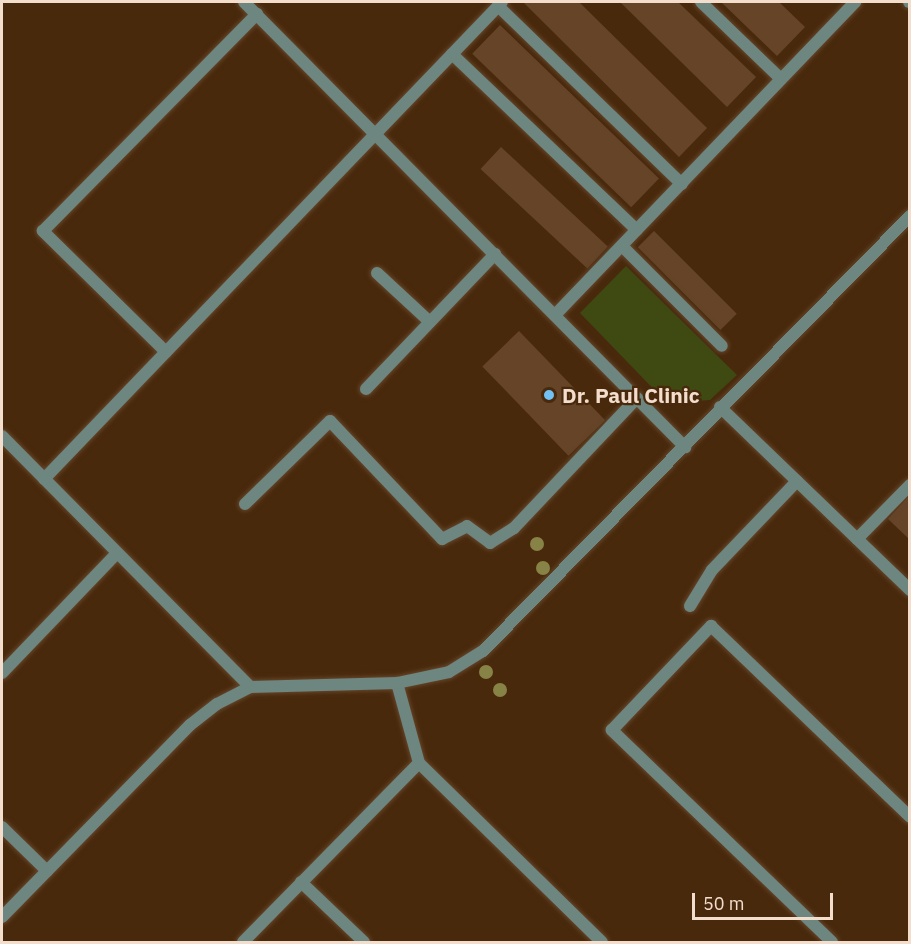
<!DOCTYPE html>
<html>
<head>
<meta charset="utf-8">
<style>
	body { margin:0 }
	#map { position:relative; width:911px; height:944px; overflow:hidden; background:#49290c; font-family:"IBM Plex Sans",sans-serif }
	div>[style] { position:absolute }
	.green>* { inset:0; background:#3f4912 }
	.building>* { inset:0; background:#664428; transform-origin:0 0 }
	.roads { filter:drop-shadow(0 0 2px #64462b) drop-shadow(0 0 2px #64462b) }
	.minor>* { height:12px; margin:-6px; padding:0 6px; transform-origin:6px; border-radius:6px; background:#6e8680 }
	.tertiary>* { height:12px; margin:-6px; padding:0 6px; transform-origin:6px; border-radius:6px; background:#6e8680 }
	.trees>* { width:14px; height:14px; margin:-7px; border-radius:50%; background:#878346 }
	.dots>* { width:16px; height:16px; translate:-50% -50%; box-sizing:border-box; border:3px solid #49290c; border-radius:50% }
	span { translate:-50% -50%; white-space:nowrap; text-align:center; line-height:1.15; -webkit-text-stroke:4.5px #49290c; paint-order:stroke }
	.poi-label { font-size:21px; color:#f3dece; font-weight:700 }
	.left { translate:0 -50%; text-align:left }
	.frame { position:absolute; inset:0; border:3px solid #f3dece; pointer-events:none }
	.scale { position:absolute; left:692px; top:893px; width:141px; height:27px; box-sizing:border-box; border:3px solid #f3dece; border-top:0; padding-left:8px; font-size:18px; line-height:21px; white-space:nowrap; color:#f3dece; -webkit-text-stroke:4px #49290c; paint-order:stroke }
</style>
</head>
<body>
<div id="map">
	<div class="green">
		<div style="clip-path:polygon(626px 266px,737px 375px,710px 400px,667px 403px,580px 313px)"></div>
	</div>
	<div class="building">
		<div style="clip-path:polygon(523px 2px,579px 2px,707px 128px,679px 157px)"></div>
		<div style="clip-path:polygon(620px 2px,678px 2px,756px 77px,727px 107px)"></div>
		<div style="clip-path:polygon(721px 2px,779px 2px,805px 27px,777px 56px)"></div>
		<div style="left:500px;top:25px;width:221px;height:40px;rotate:44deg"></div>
		<div style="left:501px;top:147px;width:146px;height:30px;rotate:43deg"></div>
		<div style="left:654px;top:231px;width:117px;height:23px;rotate:45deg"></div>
		<div style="left:519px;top:331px;width:124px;height:51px;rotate:46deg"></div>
		<div style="clip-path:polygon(909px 496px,909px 539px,888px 519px)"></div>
	</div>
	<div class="roads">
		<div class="minor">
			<div style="left:244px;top:2px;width:627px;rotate:45.26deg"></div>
			<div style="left:701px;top:2px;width:111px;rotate:43.9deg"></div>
			<div style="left:909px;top:2px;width:1px"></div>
			<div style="left:498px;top:6px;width:256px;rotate:44.1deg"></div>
			<div style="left:452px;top:54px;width:255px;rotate:43.6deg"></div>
			<div style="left:622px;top:246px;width:141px;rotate:45deg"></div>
			<div style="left:377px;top:273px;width:72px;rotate:42.8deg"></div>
			<div style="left:555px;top:315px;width:434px;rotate:-46.2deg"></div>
			<div style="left:166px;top:352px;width:173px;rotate:-135.5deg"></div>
			<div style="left:43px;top:231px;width:305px;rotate:-45.4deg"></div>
			<div style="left:366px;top:389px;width:187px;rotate:-46.3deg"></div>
			<div style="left:720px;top:407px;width:264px;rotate:43.9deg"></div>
			<div style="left:2px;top:436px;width:353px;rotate:45.3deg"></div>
			<div style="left:44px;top:479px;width:661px;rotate:-46.16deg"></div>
			<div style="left:245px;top:504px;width:119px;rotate:-44.3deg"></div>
			<div style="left:330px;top:421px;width:163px;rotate:46.5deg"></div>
			<div style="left:442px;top:539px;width:28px;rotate:-27deg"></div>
			<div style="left:467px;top:526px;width:29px;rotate:36deg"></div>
			<div style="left:490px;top:543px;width:28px;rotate:-32deg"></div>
			<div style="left:514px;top:528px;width:179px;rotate:-46.6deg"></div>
			<div style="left:857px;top:539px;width:76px;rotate:-45.5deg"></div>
			<div style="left:690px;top:606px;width:42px;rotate:-58.6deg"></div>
			<div style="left:712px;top:570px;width:123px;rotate:-46.3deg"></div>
			<div style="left:2px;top:673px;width:166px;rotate:-46.2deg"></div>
			<div style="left:397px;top:683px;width:83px;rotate:74.6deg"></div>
			<div style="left:419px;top:763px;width:256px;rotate:44.4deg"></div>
			<div style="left:2px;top:827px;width:63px;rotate:44.4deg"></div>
			<div style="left:301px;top:882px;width:87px;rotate:43.6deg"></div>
			<div style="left:243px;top:942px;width:251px;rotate:-45.5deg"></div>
			<div style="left:832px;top:942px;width:306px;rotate:-136.1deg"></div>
			<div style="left:612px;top:730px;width:144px;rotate:-46.4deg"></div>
			<div style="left:711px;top:626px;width:276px;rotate:43.8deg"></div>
		</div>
		<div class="tertiary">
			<div style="left:2px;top:917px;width:269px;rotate:-45.6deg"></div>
			<div style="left:190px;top:725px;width:34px;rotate:-38deg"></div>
			<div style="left:217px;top:704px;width:37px;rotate:-27deg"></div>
			<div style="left:250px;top:687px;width:147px;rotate:-1.6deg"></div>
			<div style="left:397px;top:683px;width:53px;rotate:-11.9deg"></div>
			<div style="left:449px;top:672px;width:40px;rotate:-32deg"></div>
			<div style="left:483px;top:651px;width:610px;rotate:-45.53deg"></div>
		</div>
	</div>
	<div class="trees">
		<div style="left:537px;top:544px"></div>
		<div style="left:543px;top:568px"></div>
		<div style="left:486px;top:672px"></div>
		<div style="left:500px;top:690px"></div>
	</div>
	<div class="dots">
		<div style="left:549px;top:395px;background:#72c1f5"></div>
	</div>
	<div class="poi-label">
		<span class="left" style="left:562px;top:395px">Dr. Paul Clinic</span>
	</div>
	<div class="frame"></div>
	<div class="scale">50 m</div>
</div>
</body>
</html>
